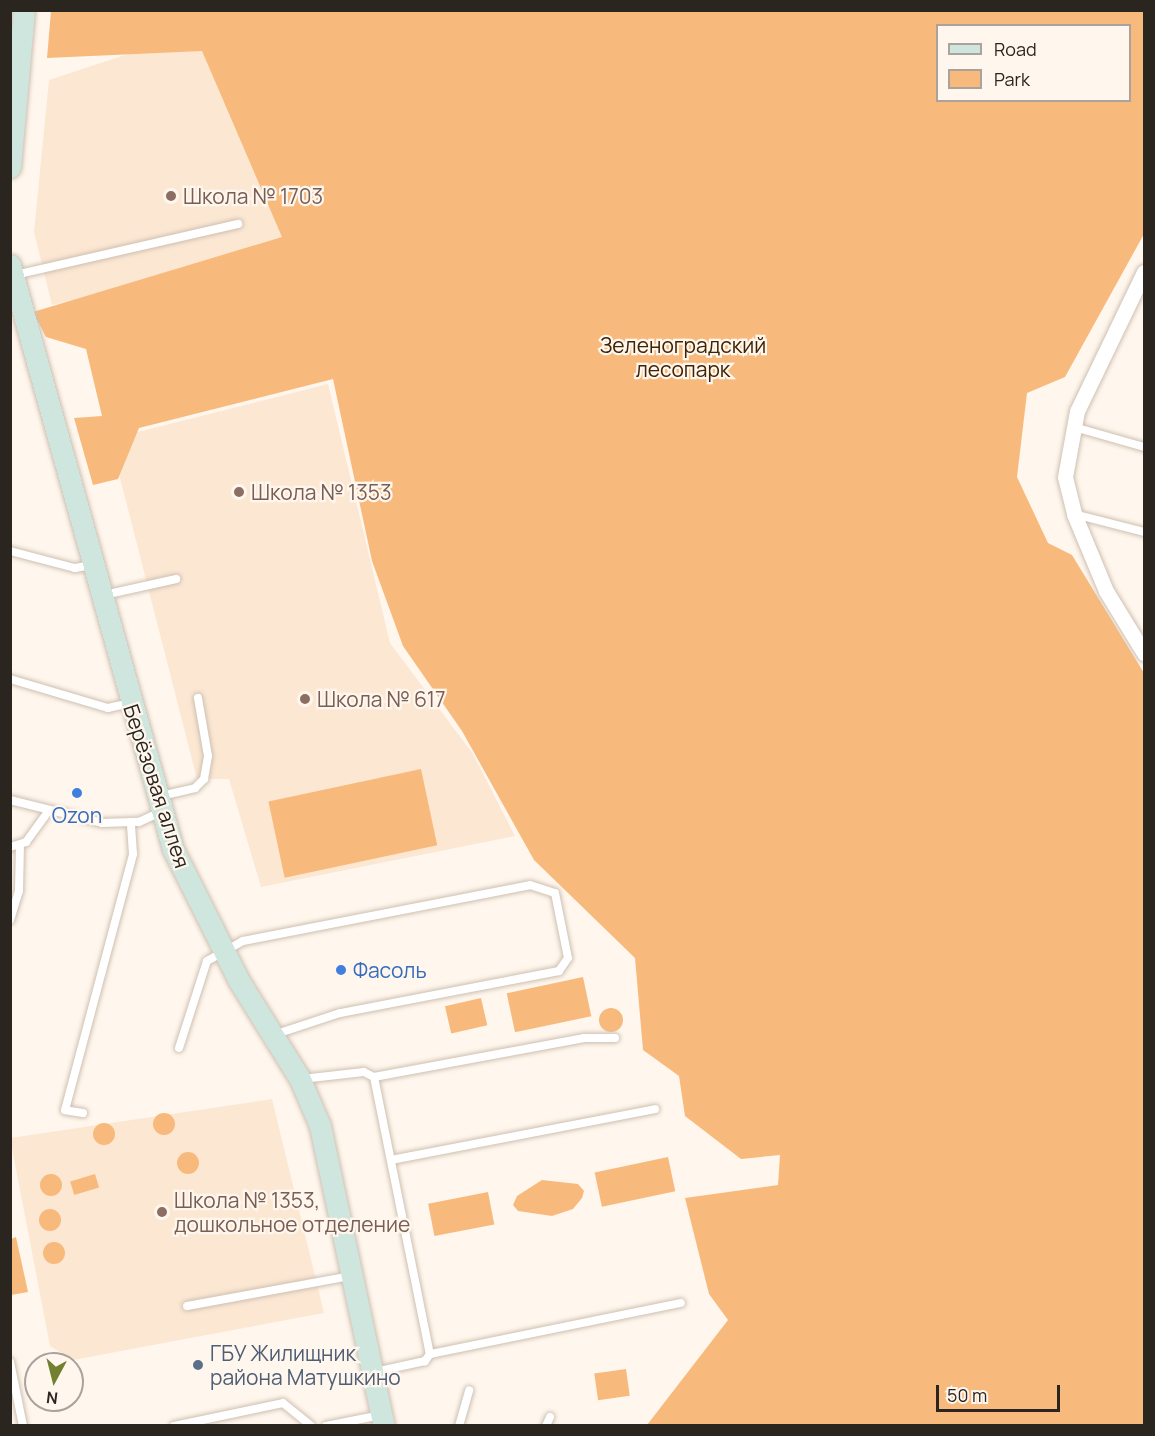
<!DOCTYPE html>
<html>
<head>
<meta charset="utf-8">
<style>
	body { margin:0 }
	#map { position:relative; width:1155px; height:1436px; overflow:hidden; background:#fff6ed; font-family:Manrope,sans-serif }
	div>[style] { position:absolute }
	.built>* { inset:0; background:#fce7d3 }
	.green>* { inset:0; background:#f8ba7c; transform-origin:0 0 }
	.round { border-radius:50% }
	.roads { filter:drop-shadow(0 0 2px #cec0b2) drop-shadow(0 0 2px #cec0b2) }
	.lane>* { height:8px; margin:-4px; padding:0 4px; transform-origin:4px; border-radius:4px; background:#fff }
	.street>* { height:15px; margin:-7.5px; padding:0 7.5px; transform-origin:7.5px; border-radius:7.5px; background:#fff }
	.secondary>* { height:21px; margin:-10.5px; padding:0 10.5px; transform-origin:10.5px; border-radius:10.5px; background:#cfe6de }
	.dots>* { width:16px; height:16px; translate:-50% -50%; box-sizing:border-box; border:3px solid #fff6ed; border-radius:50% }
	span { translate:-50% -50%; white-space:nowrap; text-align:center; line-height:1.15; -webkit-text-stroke:4.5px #fff6ed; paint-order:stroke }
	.education-label { font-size:21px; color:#785e54 }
	.left { translate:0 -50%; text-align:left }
	.park-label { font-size:21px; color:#3f2303 }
	.street-label { font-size:21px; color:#2a251f }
	.shop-label { font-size:21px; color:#366cbe }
	.service-label { font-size:21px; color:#4e5e75 }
	.frame { position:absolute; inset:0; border:12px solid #2a251f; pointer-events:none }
	.legend { position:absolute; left:936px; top:24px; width:195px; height:78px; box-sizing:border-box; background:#fff6ed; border:2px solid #aaa29b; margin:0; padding:8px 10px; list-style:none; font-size:18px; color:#2a251f }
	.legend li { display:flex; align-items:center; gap:12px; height:30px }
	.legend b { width:30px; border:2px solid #aaa29b }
	.north { position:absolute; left:24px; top:1352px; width:60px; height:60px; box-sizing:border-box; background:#fff6ed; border:2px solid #aaa29b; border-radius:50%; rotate:187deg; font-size:16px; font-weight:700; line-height:24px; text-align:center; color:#2a251f }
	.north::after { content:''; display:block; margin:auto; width:21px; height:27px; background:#718130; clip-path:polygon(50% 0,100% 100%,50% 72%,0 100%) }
	.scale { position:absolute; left:936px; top:1385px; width:124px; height:27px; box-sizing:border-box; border:3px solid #2a251f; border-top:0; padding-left:8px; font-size:18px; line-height:21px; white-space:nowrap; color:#2a251f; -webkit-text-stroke:4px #fff6ed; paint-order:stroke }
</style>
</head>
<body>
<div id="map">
	<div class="built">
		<div style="clip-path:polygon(195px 32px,296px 248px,52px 305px,34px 232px,49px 80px)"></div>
		<div style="clip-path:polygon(328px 384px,390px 643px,473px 754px,515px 836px,261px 887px,229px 779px,197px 779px,110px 439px)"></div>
		<div style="clip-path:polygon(272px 1099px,324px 1313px,73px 1360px,50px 1346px,10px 1138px)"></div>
	</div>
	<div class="green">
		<div style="clip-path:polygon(evenodd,51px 11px,1144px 11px,1144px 234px,1065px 377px,1027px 393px,1017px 477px,1048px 543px,1072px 555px,1144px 673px,1144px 1425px,647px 1425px,728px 1320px,709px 1294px,685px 1198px,778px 1185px,780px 1155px,741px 1159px,685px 1116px,679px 1076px,643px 1050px,635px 958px,534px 860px,462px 731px,403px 646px,372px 561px,333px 379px,139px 428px,118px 479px,93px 485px,74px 418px,102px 416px,86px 349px,46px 337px,33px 312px,282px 237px,202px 51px,47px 58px,51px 11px,938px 26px,1130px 26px,1130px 100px,938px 100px,938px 26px)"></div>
		<div style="left:421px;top:769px;width:78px;height:156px;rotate:78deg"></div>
		<div style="left:583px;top:977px;width:40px;height:78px;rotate:78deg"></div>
		<div style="left:481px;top:998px;width:28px;height:37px;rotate:77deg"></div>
		<div class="round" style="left:599px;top:1008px;width:24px;height:24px"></div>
		<div class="round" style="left:153px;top:1113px;width:22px;height:22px"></div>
		<div class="round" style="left:93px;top:1123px;width:22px;height:22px"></div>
		<div class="round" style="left:177px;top:1152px;width:22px;height:22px"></div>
		<div style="left:668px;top:1157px;width:35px;height:75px;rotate:78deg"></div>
		<div style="left:95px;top:1174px;width:14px;height:26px;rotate:73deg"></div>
		<div class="round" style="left:40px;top:1174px;width:22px;height:22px"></div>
		<div style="clip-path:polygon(542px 1180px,578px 1184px,584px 1191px,582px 1198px,573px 1209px,552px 1216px,518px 1211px,513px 1205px,517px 1196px)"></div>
		<div style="left:488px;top:1192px;width:33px;height:61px;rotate:79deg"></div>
		<div class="round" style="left:39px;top:1209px;width:22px;height:22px"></div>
		<div style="clip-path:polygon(16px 1237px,28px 1292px,11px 1295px,11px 1239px)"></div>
		<div class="round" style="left:43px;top:1242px;width:22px;height:22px"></div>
		<div style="left:626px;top:1369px;width:27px;height:32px;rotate:82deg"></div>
	</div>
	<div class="roads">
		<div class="lane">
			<div style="left:15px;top:275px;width:229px;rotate:-12.9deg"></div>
			<div style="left:1074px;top:427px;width:73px;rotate:15.9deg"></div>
			<div style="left:1074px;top:514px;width:72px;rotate:14.4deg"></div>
			<div style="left:10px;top:551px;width:67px;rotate:14.7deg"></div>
			<div style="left:75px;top:568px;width:17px;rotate:-10deg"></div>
			<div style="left:104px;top:595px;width:74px;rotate:-12.5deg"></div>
			<div style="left:10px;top:679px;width:102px;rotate:16.5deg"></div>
			<div style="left:108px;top:708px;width:22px;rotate:-13deg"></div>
			<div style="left:161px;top:796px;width:35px;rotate:-13deg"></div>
			<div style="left:195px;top:788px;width:13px;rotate:-45deg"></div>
			<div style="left:204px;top:779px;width:23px;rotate:-80deg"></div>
			<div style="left:208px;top:756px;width:59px;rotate:-99.8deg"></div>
			<div style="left:10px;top:800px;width:95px;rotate:14deg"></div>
			<div style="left:102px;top:823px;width:37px;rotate:-2deg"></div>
			<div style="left:139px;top:822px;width:23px;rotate:-25deg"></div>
			<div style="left:10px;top:847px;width:17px;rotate:-17deg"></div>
			<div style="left:26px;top:842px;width:37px;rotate:-54deg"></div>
			<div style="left:10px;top:920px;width:30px;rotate:-73deg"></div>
			<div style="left:19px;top:891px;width:46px;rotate:-88.8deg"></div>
			<div style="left:179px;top:1048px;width:91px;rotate:-72.2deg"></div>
			<div style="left:207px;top:961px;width:41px;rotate:-29.1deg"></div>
			<div style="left:243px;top:941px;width:292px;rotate:-11deg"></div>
			<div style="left:530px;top:885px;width:26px;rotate:18deg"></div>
			<div style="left:555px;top:893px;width:66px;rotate:78.7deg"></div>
			<div style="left:568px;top:958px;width:16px;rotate:125deg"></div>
			<div style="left:559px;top:971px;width:223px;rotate:169.1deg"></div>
			<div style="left:340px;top:1013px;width:71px;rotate:161.8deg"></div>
			<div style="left:374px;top:1077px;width:283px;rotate:78.6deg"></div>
			<div style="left:430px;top:1354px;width:9px;rotate:126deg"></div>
			<div style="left:425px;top:1361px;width:51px;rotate:167.6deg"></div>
			<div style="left:302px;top:1079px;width:62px;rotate:-6.4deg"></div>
			<div style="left:364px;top:1072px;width:11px;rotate:27deg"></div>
			<div style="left:374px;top:1077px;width:214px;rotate:-10.5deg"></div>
			<div style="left:584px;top:1038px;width:31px"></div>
			<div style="left:83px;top:1113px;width:18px;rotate:-171deg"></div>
			<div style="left:65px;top:1110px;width:265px;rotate:-75.1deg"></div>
			<div style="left:133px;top:854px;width:32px;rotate:-94deg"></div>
			<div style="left:391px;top:1160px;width:269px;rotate:-10.9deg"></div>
			<div style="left:187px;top:1306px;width:167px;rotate:-10.4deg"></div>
			<div style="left:430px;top:1354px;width:256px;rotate:-11.5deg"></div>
			<div style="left:10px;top:1362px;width:65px;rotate:78.5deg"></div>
			<div style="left:174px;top:1426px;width:111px;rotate:-11.9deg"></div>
			<div style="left:283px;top:1403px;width:36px;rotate:39deg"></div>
			<div style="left:326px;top:1426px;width:56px;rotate:-11.3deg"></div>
			<div style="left:459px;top:1426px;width:37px;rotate:-74deg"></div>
			<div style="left:546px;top:1426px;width:10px;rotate:-66deg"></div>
		</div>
		<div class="street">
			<div style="left:1144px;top:272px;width:154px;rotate:115.7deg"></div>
			<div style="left:1077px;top:411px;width:67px;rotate:100.3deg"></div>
			<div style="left:1065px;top:477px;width:38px;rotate:76deg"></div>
			<div style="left:1074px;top:514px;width:83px;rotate:67.4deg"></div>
			<div style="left:1106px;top:591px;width:73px;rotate:58.5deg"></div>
		</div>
		<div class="secondary">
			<div style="left:10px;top:167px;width:158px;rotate:-84.9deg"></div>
			<div style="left:10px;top:265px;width:606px;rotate:74.41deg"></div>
			<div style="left:173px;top:849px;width:148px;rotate:63.4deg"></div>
			<div style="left:239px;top:981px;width:115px;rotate:58.1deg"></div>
			<div style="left:300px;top:1079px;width:51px;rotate:66.9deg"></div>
			<div style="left:320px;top:1126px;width:307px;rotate:78deg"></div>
		</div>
	</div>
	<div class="dots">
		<div style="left:171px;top:196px;background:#8d6e63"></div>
		<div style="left:239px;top:492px;background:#8d6e63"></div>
		<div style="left:305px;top:699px;background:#8d6e63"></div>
		<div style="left:77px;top:793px;background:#3f7fe0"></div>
		<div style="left:341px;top:970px;background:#3f7fe0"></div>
		<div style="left:162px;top:1212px;background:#8d6e63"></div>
		<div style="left:198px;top:1365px;background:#5c6f8a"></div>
	</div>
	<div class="education-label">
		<span class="left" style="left:183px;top:196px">Школа № 1703</span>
		<span class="left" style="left:251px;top:492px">Школа № 1353</span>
		<span class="left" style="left:317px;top:699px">Школа № 617</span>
		<span class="left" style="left:174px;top:1212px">Школа № 1353,<br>дошкольное отделение</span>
	</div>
	<div class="park-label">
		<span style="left:683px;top:357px">Зеленоградский<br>лесопарк</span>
	</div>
	<div class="street-label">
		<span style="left:157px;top:786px;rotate:72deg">Берёзовая аллея</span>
	</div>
	<div class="shop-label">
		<span style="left:77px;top:815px">Ozon</span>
		<span class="left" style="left:353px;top:970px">Фасоль</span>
	</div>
	<div class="service-label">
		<span class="left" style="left:210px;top:1365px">ГБУ Жилищник<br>района Матушкино</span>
	</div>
	<div class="frame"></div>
	<ul class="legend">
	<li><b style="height:8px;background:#cfe6de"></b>Road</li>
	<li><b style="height:16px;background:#f8ba7c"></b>Park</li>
	</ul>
	<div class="north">N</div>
	<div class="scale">50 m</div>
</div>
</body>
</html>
